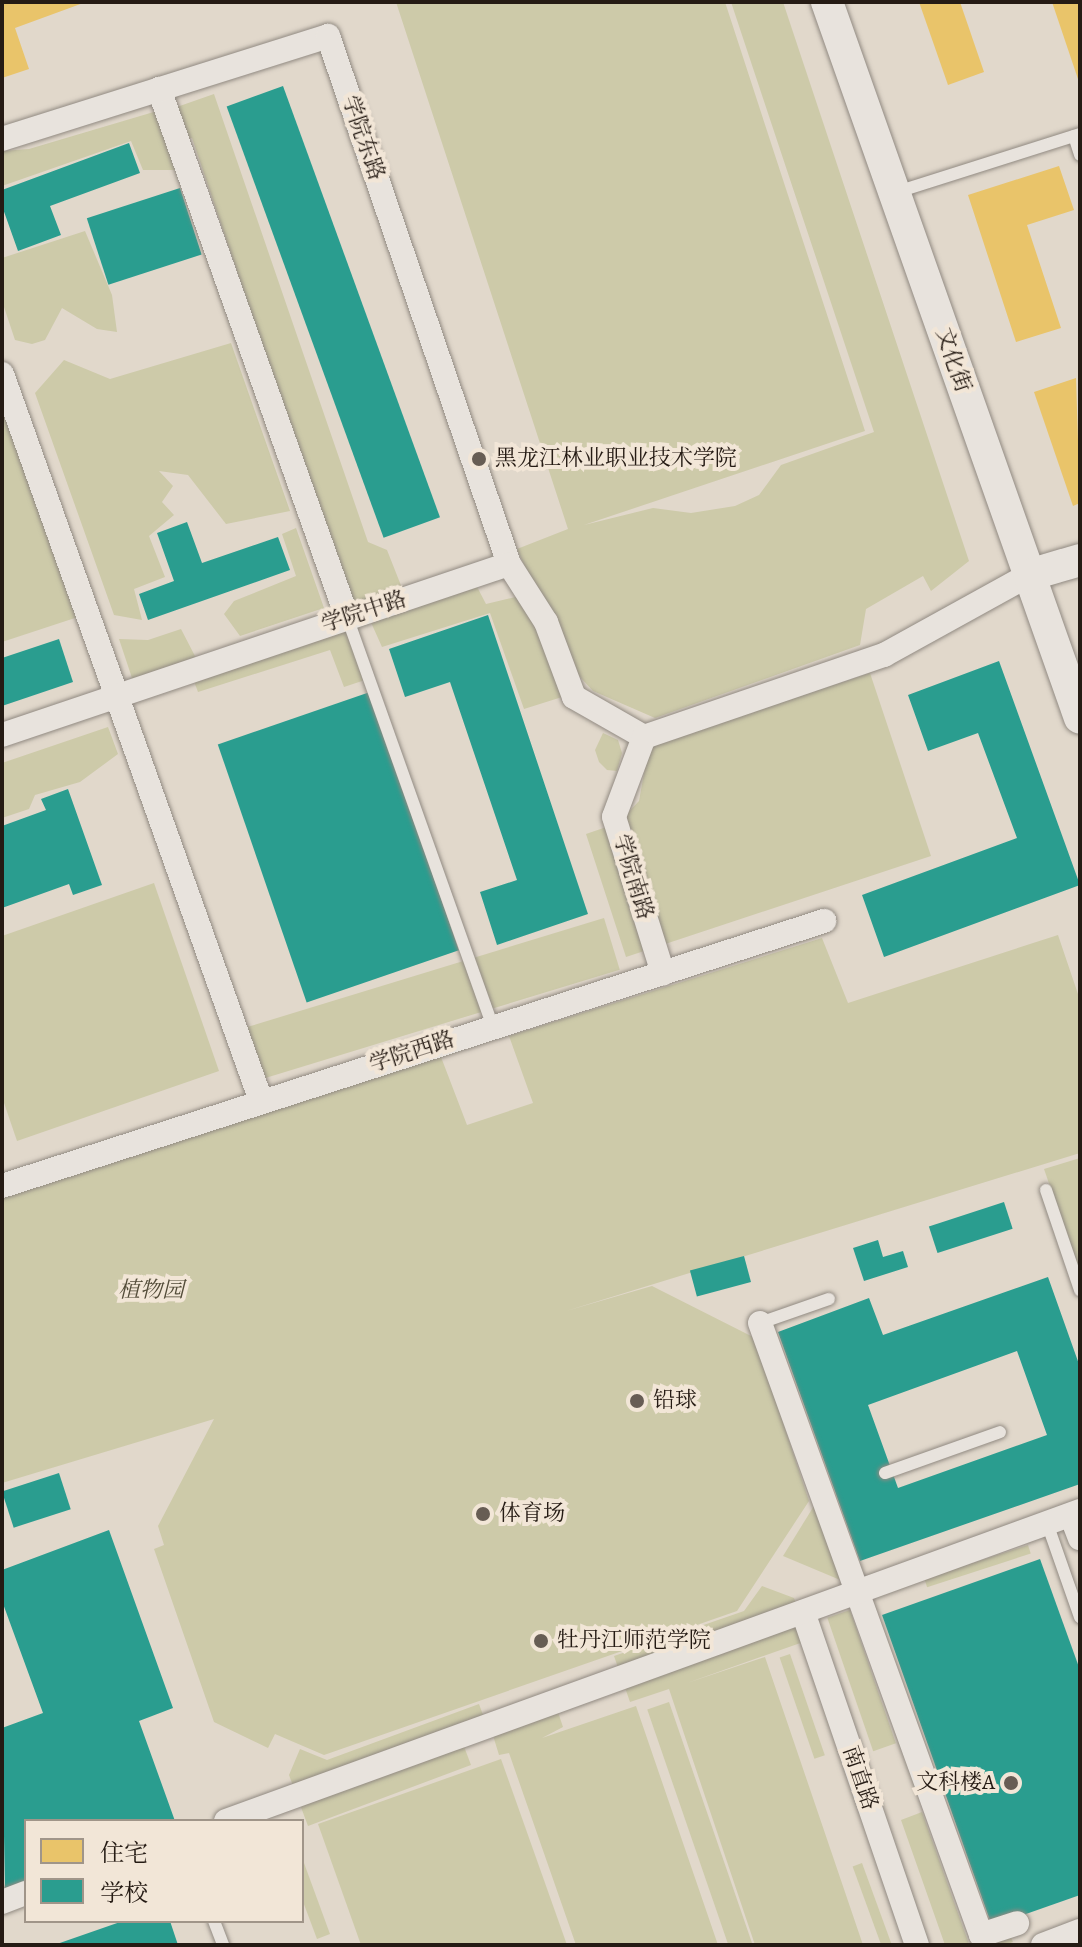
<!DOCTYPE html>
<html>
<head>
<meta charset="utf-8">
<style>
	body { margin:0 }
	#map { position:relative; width:1082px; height:1947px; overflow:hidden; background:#e1d8cb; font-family:Alegreya,"Noto Serif SC",serif }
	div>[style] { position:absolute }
	.green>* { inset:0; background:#cdcaa9; transform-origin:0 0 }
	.homes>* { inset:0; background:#e9c46a }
	.schools>* { inset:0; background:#2a9d8f; transform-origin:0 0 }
	.roads { filter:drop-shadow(0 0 2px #918a82) drop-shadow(0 0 2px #918a82) }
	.lane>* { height:12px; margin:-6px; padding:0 6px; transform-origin:6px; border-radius:6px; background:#e8e3dd }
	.street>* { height:24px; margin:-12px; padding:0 12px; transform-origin:12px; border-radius:12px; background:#e8e3dd }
	.secondary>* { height:32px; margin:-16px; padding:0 16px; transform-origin:16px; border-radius:16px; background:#e8e3dd }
	.dots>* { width:22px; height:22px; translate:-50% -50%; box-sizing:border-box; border:4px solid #f2e6d7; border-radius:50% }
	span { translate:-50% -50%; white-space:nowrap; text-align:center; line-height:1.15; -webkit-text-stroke:8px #f2e6d7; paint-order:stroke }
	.street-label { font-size:22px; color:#251b14 }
	.poi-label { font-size:22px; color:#251b14 }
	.left { translate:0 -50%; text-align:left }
	.right { translate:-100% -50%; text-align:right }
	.park-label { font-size:22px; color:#534c39; font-style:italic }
	.frame { position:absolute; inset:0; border:4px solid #251b14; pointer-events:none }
	.legend { position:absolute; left:24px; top:1819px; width:280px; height:104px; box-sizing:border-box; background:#f2e6d7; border:2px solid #a09589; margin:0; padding:10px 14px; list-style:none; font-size:24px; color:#251b14 }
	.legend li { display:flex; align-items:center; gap:16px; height:40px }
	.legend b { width:40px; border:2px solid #a09589 }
</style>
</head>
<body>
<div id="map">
	<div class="green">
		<div style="clip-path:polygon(396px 2px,725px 2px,865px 431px,584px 525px,653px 508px,691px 513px,735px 506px,759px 495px,781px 465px,874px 432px,731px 2px,783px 2px,969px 561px,931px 591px,923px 576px,866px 609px,860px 645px,655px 718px,593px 691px,569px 665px,517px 549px,568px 529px)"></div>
		<div style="clip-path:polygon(214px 94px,368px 542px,387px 550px,402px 588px,350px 606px,192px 138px,185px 139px,174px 108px)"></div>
		<div style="clip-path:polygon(157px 111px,177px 170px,143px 170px,131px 141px,2px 186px,2px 151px,29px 149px)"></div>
		<div style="clip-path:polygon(85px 231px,112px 295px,117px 332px,97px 329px,62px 308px,45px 340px,32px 344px,15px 340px,2px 301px,2px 258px)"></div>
		<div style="clip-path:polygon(231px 343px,290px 511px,226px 524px,188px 475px,159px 471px,173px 486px,162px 502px,174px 515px,149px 536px,165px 577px,134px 589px,142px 620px,114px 615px,35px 393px,64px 360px,110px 379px)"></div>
		<div style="clip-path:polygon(2px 394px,78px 617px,2px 642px)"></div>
		<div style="clip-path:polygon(296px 528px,324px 608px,240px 636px,224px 614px,234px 601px,296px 576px,282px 534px)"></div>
		<div style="clip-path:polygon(475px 583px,486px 604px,520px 596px,540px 626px,562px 697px,524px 709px,490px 613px,382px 647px,369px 618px)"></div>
		<div style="clip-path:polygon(354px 622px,374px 677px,344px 687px,330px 650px,198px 692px,192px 676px)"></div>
		<div style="clip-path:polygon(181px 629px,196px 658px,133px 681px,119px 639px,148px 640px)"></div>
		<div style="clip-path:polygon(870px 673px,931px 856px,626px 957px,586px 834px,618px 823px,639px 801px,649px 746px)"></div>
		<div style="clip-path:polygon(108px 727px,118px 754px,80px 782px,35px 795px,29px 809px,2px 818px,2px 763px)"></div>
		<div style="clip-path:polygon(603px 733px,618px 740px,622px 753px,617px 771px,607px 770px,599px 762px,595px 750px)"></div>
		<div style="clip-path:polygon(154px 883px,219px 1071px,17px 1141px,2px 1097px,2px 936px)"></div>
		<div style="left:604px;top:918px;width:54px;height:374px;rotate:73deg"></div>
		<div style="clip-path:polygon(1058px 935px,1080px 1000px,1080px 1153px,566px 1311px,652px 1286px,755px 1338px,809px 1501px,737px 1611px,324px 1755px,275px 1734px,268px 1748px,214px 1722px,154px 1549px,164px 1545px,158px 1526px,214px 1419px,2px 1483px,2px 1190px,441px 1057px,467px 1125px,533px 1103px,509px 1036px,822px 938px,848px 1003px)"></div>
		<div style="clip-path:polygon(1080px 1158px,1080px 1273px,1044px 1169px)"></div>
		<div style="clip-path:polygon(817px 1501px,845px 1582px,783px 1556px)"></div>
		<div style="left:1028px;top:1545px;width:9px;height:109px;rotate:72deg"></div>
		<div style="clip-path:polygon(762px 1586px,794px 1598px,809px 1640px,687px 1683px,765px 1657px,863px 1945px,755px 1945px,669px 1689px,630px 1702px,614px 1656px,744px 1611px)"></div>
		<div style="left:850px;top:1610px;width:141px;height:24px;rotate:71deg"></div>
		<div style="left:790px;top:1654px;width:107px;height:11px;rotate:71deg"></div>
		<div style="left:669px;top:1702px;width:256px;height:23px;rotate:71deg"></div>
		<div style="clip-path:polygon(479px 1704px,486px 1723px,459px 1733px,471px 1765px,308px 1826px,289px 1775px,300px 1749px,327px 1760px)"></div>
		<div style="clip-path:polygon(556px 1706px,563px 1727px,542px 1738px,636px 1706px,718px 1945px,576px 1945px,509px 1753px,499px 1755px,491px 1729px)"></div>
		<div style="clip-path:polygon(501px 1759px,567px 1945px,361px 1945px,318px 1824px)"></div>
		<div style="clip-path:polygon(922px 1812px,969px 1944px,1008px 1931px,1013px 1942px,1005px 1945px,945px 1945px,901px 1820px)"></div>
		<div style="clip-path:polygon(304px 1863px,330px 1934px,317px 1939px,302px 1899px)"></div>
		<div style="left:862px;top:1863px;width:87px;height:10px;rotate:70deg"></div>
	</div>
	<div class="homes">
		<div style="clip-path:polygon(2px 2px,86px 2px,15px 28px,29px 69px,2px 78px)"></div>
		<div style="clip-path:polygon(919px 2px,960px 2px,984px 72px,948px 85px)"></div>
		<div style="clip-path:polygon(1052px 2px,1080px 2px,1080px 82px,1079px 82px)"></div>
		<div style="clip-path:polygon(1059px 166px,1074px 210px,1027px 225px,1061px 328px,1016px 342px,968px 195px)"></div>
		<div style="clip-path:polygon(1076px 378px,1080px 503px,1073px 506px,1034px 392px)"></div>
	</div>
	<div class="schools">
		<div style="left:283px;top:86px;width:459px;height:60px;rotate:70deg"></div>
		<div style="clip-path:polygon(129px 143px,140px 173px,50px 206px,61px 235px,18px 251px,2px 206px,2px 190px)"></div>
		<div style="left:180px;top:188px;width:70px;height:98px;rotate:72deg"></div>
		<div style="clip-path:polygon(187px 522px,202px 563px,278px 537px,290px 570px,148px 620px,139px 594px,174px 581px,157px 533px)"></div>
		<div style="clip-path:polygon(488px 615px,588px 914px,497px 945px,480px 892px,517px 880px,450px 682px,405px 697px,389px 649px)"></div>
		<div style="clip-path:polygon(59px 639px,73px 682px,2px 706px,2px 658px)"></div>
		<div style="clip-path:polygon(999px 661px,1080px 885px,884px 957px,862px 895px,1017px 838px,978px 733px,928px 751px,908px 695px)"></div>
		<div style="left:370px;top:692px;width:273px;height:161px;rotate:71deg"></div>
		<div style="clip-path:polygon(68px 789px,102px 885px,73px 895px,69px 884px,2px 908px,2px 826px,46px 810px,41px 799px)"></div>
		<div style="left:1004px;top:1202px;width:28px;height:79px;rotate:72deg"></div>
		<div style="clip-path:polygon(878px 1240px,883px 1257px,903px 1251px,908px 1267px,864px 1281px,853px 1248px)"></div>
		<div style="left:744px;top:1256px;width:27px;height:56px;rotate:75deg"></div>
		<div style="clip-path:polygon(evenodd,1048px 1277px,1080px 1367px,1080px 1484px,860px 1561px,778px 1332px,869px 1298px,883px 1335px,1048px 1277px,1017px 1351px,1047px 1435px,898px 1488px,868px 1405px,1017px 1351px)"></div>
		<div style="left:59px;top:1473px;width:38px;height:60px;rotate:72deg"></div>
		<div style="clip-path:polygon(109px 1530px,173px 1708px,139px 1721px,175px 1821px,26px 1821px,26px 1881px,5px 1889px,2px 1728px,43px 1713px,2px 1601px,2px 1570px)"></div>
		<div style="clip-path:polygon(1040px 1559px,1080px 1670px,1080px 1895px,992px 1926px,882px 1615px)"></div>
		<div style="clip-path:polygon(123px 1921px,170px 1921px,178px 1945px,54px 1945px)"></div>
	</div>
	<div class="roads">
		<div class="lane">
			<div style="left:1074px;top:136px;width:20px;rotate:72deg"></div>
			<div style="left:897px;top:192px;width:192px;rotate:-17.6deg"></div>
			<div style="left:347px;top:617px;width:435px;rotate:70.4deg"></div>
			<div style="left:1046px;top:1190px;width:106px;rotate:71.2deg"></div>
			<div style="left:760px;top:1323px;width:73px;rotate:-19.2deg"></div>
			<div style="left:885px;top:1473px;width:122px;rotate:-19.6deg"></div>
			<div style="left:1047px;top:1523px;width:100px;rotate:70.7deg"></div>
			<div style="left:214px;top:1921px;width:26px;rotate:69deg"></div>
		</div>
		<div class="street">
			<div style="left:159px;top:89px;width:560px;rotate:70.4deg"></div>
			<div style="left:2px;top:139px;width:342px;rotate:-17.5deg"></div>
			<div style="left:328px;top:36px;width:558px;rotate:71.08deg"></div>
			<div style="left:2px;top:374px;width:772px;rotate:70.39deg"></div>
			<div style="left:2px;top:735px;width:535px;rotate:-18.64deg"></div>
			<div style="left:509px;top:564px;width:69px;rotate:57.5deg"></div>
			<div style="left:546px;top:622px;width:80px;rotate:69.5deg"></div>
			<div style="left:574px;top:697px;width:81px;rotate:29.7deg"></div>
			<div style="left:644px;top:737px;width:254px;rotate:-18.9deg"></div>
			<div style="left:884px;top:655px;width:166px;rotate:-28.9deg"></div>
			<div style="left:644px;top:737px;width:85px;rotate:110.6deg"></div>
			<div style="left:614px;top:817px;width:164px;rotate:72.6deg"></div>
			<div style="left:2px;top:1186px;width:864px;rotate:-17.87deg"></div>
			<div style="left:760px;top:1323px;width:651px;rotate:70.14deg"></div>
			<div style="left:981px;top:1935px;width:38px;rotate:-18deg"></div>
			<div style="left:1071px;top:1515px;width:25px;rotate:69deg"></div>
			<div style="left:803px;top:1612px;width:352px;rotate:71.1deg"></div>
			<div style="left:226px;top:1821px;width:909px;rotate:-19.95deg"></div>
			<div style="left:2px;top:1902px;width:26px;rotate:-21deg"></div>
			<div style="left:1043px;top:1945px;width:40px;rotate:-21deg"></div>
		</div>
		<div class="secondary">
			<div style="left:827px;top:2px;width:759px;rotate:70.54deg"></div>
			<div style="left:1029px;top:575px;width:53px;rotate:-16.4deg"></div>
		</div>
	</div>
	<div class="dots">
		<div style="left:479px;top:459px;background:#675d54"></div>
		<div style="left:637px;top:1401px;background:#675d54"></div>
		<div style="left:483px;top:1514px;background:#675d54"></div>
		<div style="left:541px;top:1641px;background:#675d54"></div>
		<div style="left:1011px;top:1783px;background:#675d54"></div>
	</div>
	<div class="street-label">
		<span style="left:363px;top:138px;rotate:71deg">学院东路</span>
		<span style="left:953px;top:360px;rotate:71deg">文化街</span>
		<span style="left:364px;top:612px;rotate:-18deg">学院中路</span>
		<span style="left:633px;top:877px;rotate:73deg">学院南路</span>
		<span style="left:412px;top:1052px;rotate:-18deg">学院西路</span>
		<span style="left:860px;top:1778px;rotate:71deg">南直路</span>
	</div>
	<div class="poi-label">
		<span class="left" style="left:495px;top:459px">黑龙江林业职业技术学院</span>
		<span class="left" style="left:653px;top:1401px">铅球</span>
		<span class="left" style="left:499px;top:1514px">体育场</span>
		<span class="left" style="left:557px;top:1641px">牡丹江师范学院</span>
		<span class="right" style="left:995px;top:1783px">文科楼A</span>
	</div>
	<div class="park-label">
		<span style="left:151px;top:1291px">植物园</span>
	</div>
	<div class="frame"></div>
	<ul class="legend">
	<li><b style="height:22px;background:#e9c46a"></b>住宅</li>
	<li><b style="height:22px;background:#2a9d8f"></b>学校</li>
	</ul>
</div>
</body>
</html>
